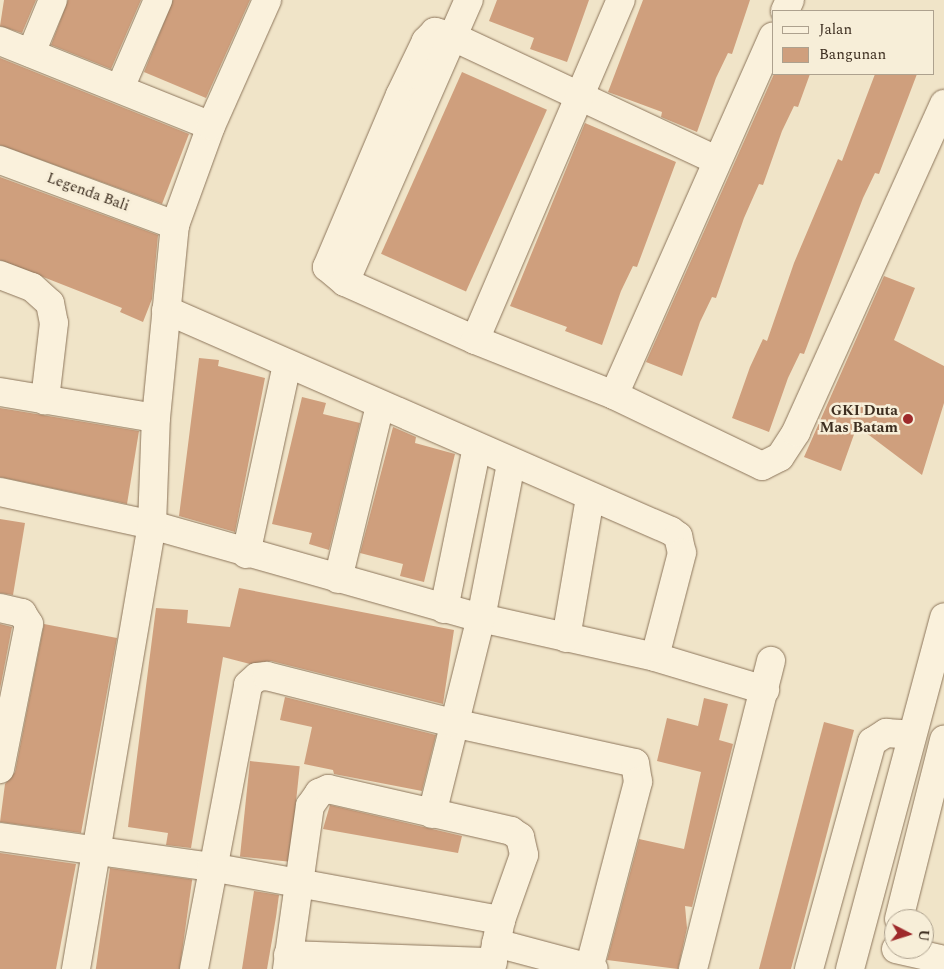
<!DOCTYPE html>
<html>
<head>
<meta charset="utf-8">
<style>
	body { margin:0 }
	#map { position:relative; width:944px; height:969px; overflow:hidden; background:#f0e4c8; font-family:Spectral,serif }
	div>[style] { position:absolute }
	.building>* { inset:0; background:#cf9f7d; transform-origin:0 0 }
	.roads { filter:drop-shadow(0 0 1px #8d765c) drop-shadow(0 0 1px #8d765c) }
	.minor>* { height:28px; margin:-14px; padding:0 14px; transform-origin:14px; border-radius:14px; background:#faf1dc }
	.dots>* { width:14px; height:14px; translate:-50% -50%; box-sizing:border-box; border:2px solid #f7eed8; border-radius:50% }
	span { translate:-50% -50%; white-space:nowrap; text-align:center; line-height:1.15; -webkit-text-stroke:5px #f7eed8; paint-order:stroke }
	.street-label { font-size:15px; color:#3d2e20 }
	.poi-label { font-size:15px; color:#3d2e20; font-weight:700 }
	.right { translate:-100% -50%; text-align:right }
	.legend { position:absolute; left:772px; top:10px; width:162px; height:65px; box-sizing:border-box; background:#f7eed8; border:1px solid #ada18e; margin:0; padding:6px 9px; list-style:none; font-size:15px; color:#3d2e20 }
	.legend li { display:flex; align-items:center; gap:10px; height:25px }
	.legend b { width:25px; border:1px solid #ada18e }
	.north { position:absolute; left:884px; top:909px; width:50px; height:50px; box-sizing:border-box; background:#f7eed8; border:1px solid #ada18e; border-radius:50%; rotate:95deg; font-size:14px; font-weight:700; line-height:20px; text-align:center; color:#3d2e20 }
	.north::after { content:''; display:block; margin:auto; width:18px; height:22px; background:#9e2a2b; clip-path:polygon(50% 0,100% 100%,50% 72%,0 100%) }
</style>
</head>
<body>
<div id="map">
	<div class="building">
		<div style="clip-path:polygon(4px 0,36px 0,22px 33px,0 26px)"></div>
		<div style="clip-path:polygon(68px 0,141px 0,111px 69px,51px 45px)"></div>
		<div style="clip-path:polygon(173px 0,250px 0,206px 98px,144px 72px)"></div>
		<div style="clip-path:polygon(497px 0,589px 0,567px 62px,530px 49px,534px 38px,489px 21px)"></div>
		<div style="clip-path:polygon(643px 0,750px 0,732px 54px,728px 53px,716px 78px,697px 132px,661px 117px,662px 112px,608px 92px)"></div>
		<div style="clip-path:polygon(0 58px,189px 134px,162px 204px,0 145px)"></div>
		<div style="left:462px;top:72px;width:93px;height:199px;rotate:24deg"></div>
		<div style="clip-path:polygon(774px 74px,810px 74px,798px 107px,794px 106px,782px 131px,763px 185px,759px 184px,744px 218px,716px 298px,712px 297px,700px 322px,682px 376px,646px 362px)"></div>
		<div style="clip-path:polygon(875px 74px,917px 74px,879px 174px,875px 173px,863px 198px,804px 354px,800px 353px,788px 378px,769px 432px,732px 418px,750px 367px,763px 339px,767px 341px,794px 263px,838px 159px,842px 161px)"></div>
		<div style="clip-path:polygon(585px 123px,676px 162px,637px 267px,633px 266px,621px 291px,602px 345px,565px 331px,567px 327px,510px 306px)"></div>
		<div style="clip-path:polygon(0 177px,158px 235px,152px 299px,143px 322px,120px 312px,122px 308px,0 260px)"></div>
		<div style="clip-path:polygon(884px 276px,915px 288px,894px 340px,944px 366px,944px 403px,922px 475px,857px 426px,841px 471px,804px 457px)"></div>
		<div style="clip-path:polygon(199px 358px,219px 360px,218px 366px,265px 378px,235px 532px,179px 516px)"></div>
		<div style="clip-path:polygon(302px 397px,326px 403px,323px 414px,360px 423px,329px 550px,309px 544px,312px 533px,272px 524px)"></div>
		<div style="clip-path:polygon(0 408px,139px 431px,127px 504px,0 477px)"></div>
		<div style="clip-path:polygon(393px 427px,416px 437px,415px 443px,455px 454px,424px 582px,400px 576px,403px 564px,360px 553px)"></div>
		<div style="clip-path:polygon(0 519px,25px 523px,13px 595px,0 593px)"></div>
		<div style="clip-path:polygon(239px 588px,454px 630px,443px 704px,271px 661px,250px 664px,223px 657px,191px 848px,166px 845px,168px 833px,128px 827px,156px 608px,188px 610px,187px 623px,230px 627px)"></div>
		<div style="clip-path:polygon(0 624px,12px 627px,0 689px)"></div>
		<div style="clip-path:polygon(44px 624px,117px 638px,81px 833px,0 822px,5px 784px,15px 772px)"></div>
		<div style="clip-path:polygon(285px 697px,436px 735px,422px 791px,334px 774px,333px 770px,304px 764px,312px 727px,280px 720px)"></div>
		<div style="clip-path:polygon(704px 698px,728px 704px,719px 740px,733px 744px,692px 907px,685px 906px,687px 928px,678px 969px,607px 960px,639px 839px,684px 849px,701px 772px,657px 761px,667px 718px,698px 726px)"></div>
		<div style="clip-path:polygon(824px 722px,854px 730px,817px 871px,791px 969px,759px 969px)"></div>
		<div style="left:250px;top:761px;width:50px;height:96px;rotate:6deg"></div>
		<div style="clip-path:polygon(330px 805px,462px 836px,458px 853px,323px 829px)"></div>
		<div style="clip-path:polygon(0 853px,76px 864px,56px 969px,0 969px)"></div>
		<div style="left:110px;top:868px;width:83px;height:102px;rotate:8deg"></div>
		<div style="clip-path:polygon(254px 891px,279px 895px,276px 917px,267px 969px,242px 969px)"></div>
	</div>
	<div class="roads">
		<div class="minor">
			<div style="left:785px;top:11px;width:12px;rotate:-66deg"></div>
			<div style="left:0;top:41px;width:227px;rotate:21.9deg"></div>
			<div style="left:31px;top:53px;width:57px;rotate:-67.5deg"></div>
			<div style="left:120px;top:88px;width:96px;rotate:-66.6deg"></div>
			<div style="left:0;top:160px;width:187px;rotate:20.4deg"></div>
			<div style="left:716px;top:160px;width:290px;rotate:-154.9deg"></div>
			<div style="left:453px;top:37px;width:19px;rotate:-164deg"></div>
			<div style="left:435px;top:32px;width:13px;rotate:135deg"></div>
			<div style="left:426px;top:41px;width:60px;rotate:115.7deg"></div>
			<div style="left:400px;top:95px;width:187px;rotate:113deg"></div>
			<div style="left:327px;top:267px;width:23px;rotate:40deg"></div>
			<div style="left:345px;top:282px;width:142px;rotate:24deg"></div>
			<div style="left:475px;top:340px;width:149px;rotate:21.6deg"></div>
			<div style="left:614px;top:395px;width:164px;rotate:25.6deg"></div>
			<div style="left:762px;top:466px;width:20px;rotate:-27deg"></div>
			<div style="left:780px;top:457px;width:30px;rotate:-57deg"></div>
			<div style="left:796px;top:432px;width:360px;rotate:-65.7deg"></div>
			<div style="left:0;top:275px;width:34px;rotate:21deg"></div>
			<div style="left:32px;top:287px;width:24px;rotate:42deg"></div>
			<div style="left:50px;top:303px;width:20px;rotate:79deg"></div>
			<div style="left:54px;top:323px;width:78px;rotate:96.7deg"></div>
			<div style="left:345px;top:282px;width:308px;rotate:-66.3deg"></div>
			<div style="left:166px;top:310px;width:551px;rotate:23.64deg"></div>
			<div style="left:671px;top:531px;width:9px;rotate:36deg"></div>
			<div style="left:678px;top:536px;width:17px;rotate:77deg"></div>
			<div style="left:682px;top:553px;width:107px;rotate:104.6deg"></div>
			<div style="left:475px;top:340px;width:370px;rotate:-66.8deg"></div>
			<div style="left:0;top:392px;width:158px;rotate:9.5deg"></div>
			<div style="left:614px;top:395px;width:392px;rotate:-66.1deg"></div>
			<div style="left:0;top:492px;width:156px;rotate:12.2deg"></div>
			<div style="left:152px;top:525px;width:342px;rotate:15.8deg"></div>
			<div style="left:481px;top:618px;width:178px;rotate:12.6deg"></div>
			<div style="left:655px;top:657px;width:115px;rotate:16.7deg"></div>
			<div style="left:246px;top:554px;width:194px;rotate:-77.8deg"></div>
			<div style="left:338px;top:579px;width:179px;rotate:-76.4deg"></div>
			<div style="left:0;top:608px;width:23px;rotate:13deg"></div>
			<div style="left:22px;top:613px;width:13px;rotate:58deg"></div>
			<div style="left:29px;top:624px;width:148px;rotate:101.3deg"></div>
			<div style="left:444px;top:609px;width:165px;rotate:-78.5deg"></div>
			<div style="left:566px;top:638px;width:142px;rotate:-80.3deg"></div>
			<div style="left:432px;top:814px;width:202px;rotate:-76deg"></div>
			<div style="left:481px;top:618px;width:158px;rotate:-79deg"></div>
			<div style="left:0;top:837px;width:213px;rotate:8.1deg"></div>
			<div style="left:211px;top:867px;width:295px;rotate:10.4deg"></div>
			<div style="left:899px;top:919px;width:185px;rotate:-75.9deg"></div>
			<div style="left:496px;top:943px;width:101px;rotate:14.9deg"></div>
			<div style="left:896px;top:949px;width:49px;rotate:12.9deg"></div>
			<div style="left:288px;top:955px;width:205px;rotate:2deg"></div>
			<div style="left:76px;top:969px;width:450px;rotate:-80.3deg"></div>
			<div style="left:152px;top:525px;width:107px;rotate:-87.9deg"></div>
			<div style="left:156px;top:418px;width:194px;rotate:-84.4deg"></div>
			<div style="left:175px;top:225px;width:105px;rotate:-70deg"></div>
			<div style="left:211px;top:126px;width:138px;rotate:-66deg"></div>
			<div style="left:194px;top:969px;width:289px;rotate:-79.2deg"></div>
			<div style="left:248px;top:685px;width:12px;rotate:-42deg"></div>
			<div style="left:257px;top:677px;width:10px;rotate:-6deg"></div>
			<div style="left:267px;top:676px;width:192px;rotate:14.2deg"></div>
			<div style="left:453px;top:723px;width:186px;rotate:12.4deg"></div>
			<div style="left:635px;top:763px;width:19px;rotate:81deg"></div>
			<div style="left:638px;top:782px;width:193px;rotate:104.7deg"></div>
			<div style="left:287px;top:969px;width:165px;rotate:-82deg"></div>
			<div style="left:310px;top:806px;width:16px;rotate:-55deg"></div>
			<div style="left:319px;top:793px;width:10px;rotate:-24deg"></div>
			<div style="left:328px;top:789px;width:188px;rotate:12.9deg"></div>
			<div style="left:511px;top:831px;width:11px;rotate:34deg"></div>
			<div style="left:520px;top:837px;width:18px;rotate:77deg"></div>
			<div style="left:524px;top:855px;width:69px;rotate:109.5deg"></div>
			<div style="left:501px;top:920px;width:50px;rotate:101.5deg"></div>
			<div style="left:693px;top:969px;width:318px;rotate:-75.8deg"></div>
			<div style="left:809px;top:969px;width:236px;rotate:-74.5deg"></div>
			<div style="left:872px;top:742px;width:17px;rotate:-33deg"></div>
			<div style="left:886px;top:733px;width:26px;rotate:4deg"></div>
			<div style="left:850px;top:969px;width:364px;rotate:-75deg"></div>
		</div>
	</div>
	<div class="dots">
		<div style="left:908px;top:419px;background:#9e2a2b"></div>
	</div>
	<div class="street-label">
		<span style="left:88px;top:192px;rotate:20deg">Legenda Bali</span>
	</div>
	<div class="poi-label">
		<span class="right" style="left:898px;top:419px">GKI Duta<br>Mas Batam</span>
	</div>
	<ul class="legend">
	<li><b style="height:6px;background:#faf1dc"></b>Jalan</li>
	<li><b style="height:14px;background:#cf9f7d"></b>Bangunan</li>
	</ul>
	<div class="north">U</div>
</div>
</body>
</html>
